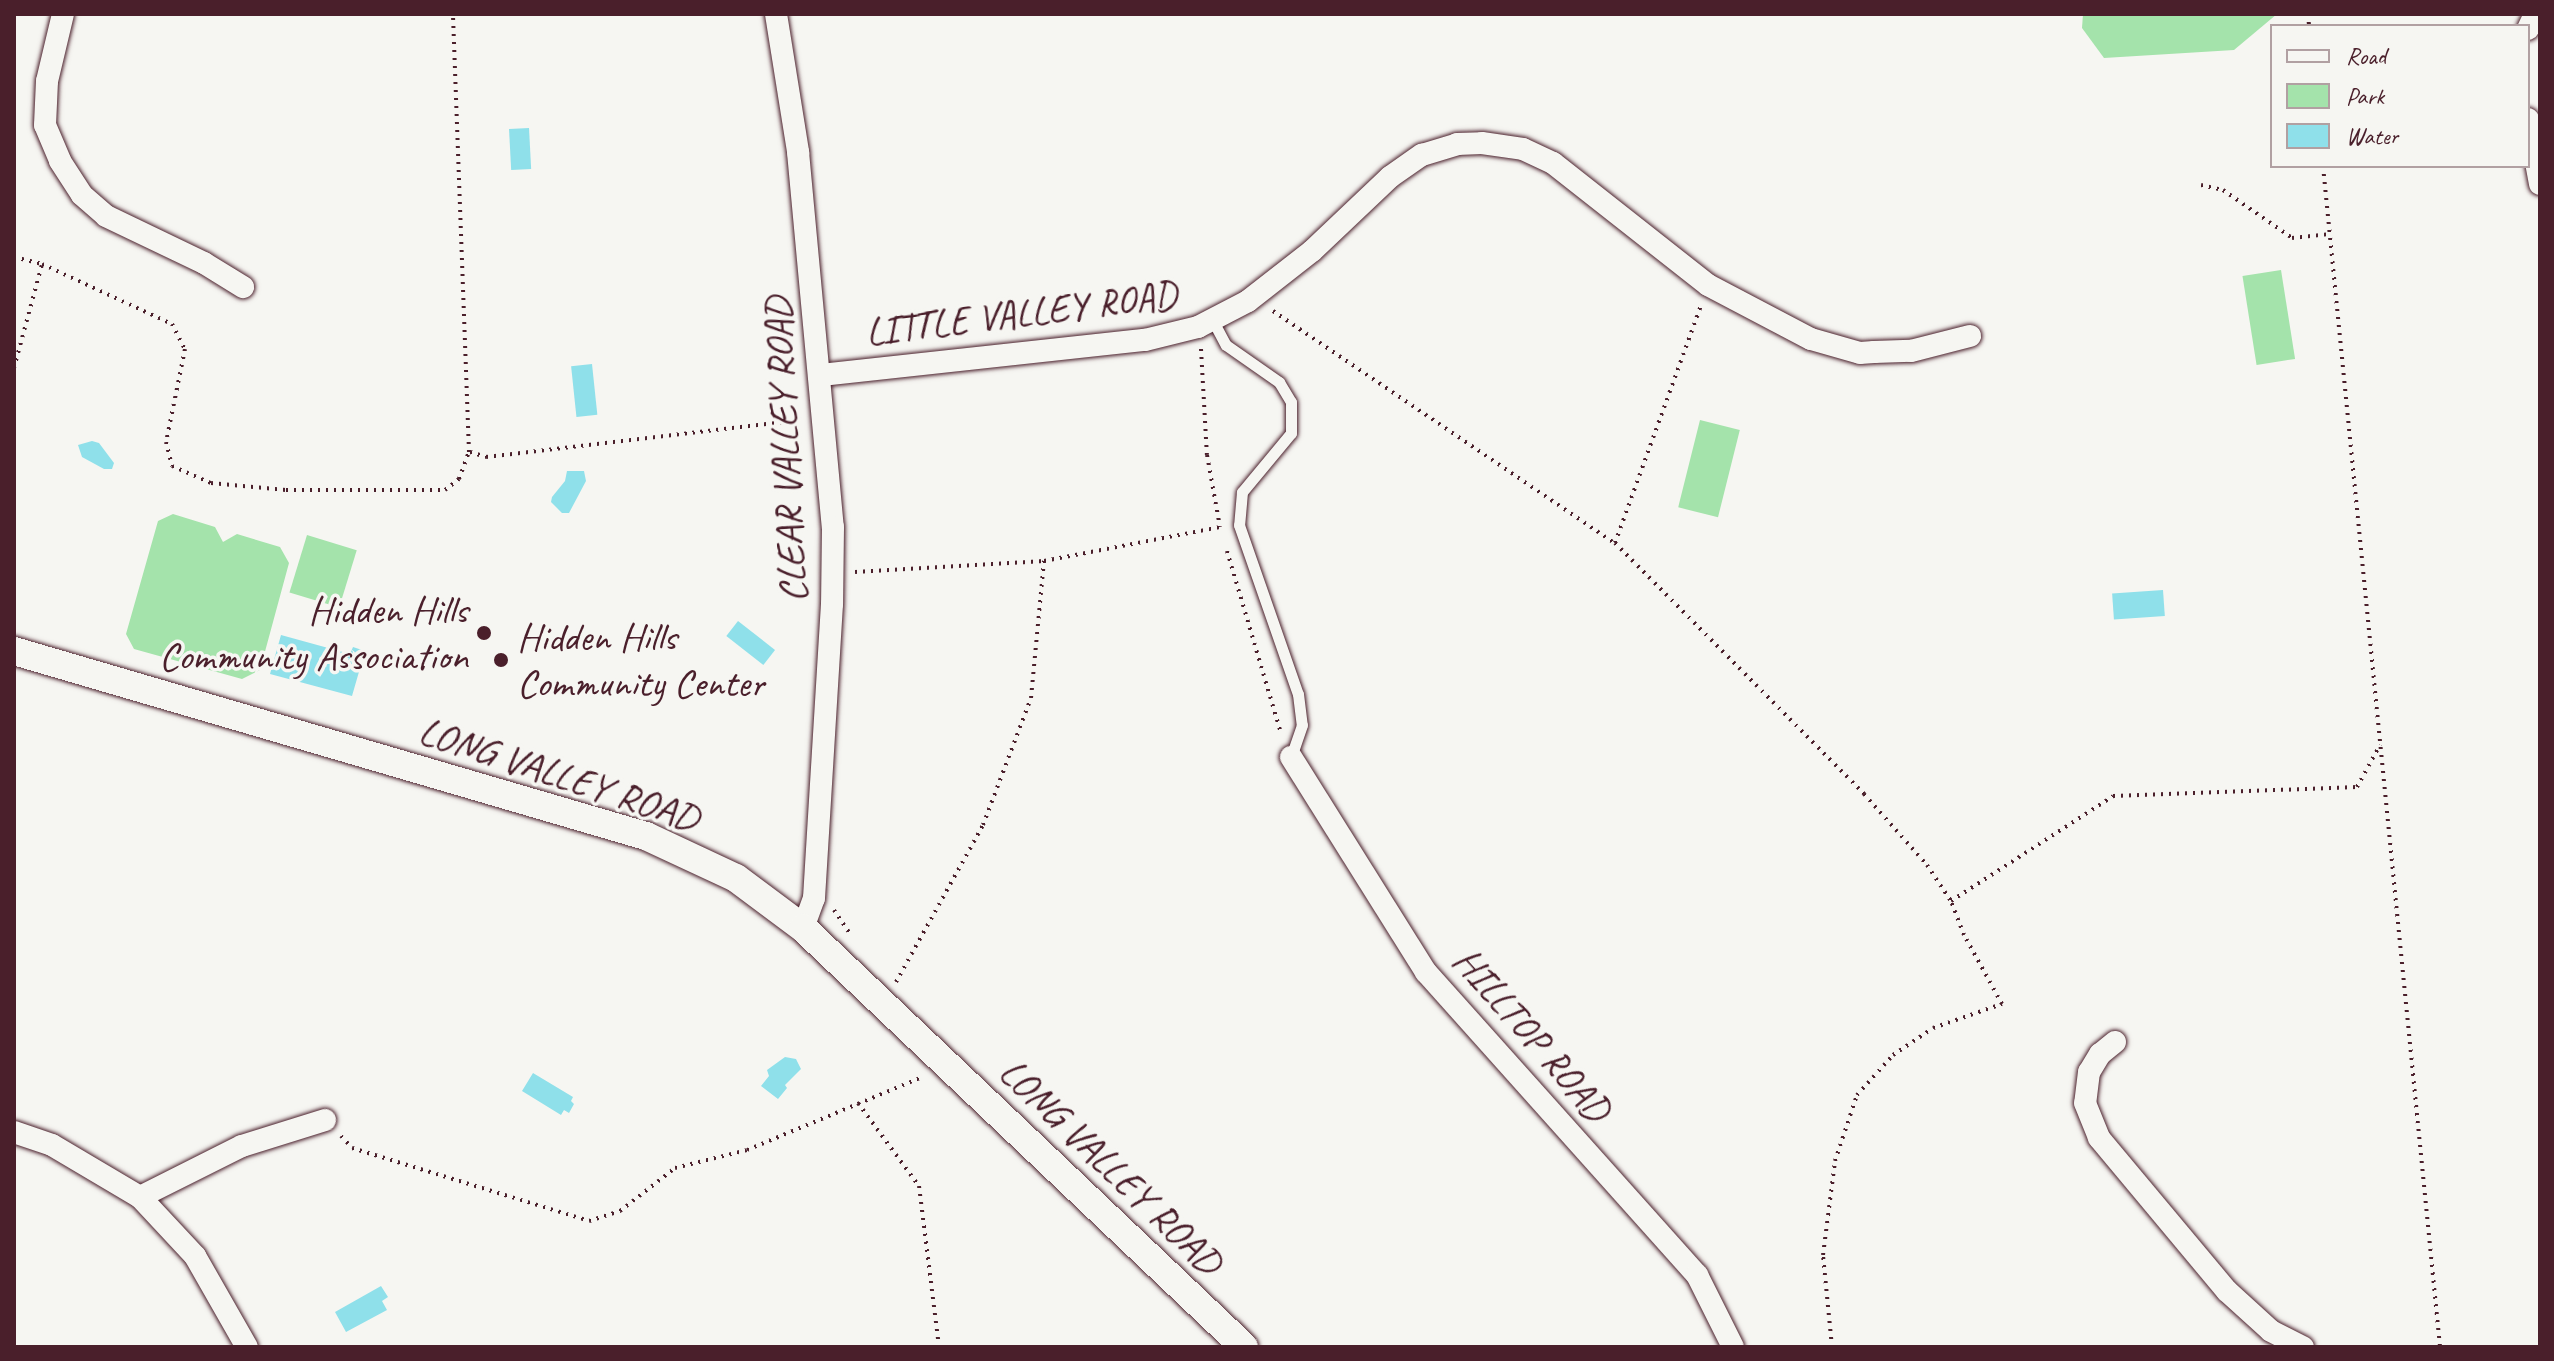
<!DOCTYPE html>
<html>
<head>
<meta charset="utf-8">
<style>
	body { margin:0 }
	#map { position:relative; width:2554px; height:1361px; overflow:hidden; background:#f6f6f2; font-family:Caveat,sans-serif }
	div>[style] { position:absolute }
	.green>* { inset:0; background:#a4e3ab; transform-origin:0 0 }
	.water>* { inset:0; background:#8fe0ea; transform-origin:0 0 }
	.path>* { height:4px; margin-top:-2px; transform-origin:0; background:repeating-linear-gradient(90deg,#4a1f2b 0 2px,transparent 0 8px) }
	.roads { filter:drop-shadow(0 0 2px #4a1f2b) drop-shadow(0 0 2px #4a1f2b) }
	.service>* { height:11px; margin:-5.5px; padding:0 5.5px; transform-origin:5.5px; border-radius:5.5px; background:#f6f6f2 }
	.minor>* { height:22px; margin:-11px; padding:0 11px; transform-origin:11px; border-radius:11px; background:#f6f6f2 }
	.tertiary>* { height:28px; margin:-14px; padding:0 14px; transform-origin:14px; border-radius:14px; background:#f6f6f2 }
	.dots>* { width:22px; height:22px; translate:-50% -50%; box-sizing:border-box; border:4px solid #f6f6f2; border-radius:50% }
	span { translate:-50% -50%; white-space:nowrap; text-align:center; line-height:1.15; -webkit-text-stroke:7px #f6f6f2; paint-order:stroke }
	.street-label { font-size:40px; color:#4a1f2b }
	.poi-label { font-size:40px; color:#4a1f2b }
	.right { translate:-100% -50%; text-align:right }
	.left { translate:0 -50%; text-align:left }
	.frame { position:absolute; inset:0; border:16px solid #4a1f2b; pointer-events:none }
	.legend { position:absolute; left:2270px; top:24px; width:260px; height:144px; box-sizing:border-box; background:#f6f6f2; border:2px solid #b1a0a2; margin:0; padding:10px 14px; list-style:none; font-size:24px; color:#4a1f2b }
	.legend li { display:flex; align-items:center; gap:16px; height:40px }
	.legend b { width:40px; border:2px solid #b1a0a2 }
</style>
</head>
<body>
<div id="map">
	<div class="green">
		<div style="clip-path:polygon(2083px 14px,2277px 14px,2234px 50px,2104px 58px,2082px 28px)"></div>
		<div style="left:2281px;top:270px;width:90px;height:39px;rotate:81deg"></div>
		<div style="left:1700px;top:420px;width:41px;height:90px;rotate:14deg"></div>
		<div style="clip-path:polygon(173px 514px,215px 527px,223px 542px,237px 534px,280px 547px,289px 563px,260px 670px,242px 679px,134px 649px,126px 634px,158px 521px)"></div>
		<div style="left:307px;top:535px;width:52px;height:60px;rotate:17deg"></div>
	</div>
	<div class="water">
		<div style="left:529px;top:128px;width:41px;height:20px;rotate:87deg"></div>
		<div style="left:592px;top:364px;width:51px;height:21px;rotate:84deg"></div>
		<div style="clip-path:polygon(92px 441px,99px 443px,114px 463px,112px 469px,104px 469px,82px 457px,78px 445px)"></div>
		<div style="clip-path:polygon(567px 471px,584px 471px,586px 481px,569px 513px,562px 513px,551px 502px,552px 497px,565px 481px)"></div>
		<div style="left:2163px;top:590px;width:26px;height:51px;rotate:86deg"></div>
		<div style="left:738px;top:621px;width:47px;height:19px;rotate:38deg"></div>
		<div style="clip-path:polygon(281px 635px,350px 654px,353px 647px,365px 651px,352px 696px,270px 674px)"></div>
		<div style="clip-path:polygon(785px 1057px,796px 1059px,801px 1069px,785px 1085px,787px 1088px,778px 1099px,761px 1086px,769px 1076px,767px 1070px)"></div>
		<div style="clip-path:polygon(533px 1073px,573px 1097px,571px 1101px,574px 1104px,569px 1113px,564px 1110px,561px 1115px,522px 1091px)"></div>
		<div style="clip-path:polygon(381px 1286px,388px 1297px,382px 1301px,387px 1310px,346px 1332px,335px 1312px)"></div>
	</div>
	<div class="path">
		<div style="left:2308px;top:14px;width:12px;rotate:85deg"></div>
		<div style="left:2323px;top:166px;width:1187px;rotate:84.34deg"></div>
		<div style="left:2201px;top:185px;width:23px;rotate:13deg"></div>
		<div style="left:2223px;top:190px;width:84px;rotate:34.8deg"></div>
		<div style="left:2292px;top:238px;width:37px;rotate:-6deg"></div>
		<div style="left:14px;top:257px;width:29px;rotate:14deg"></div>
		<div style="left:42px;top:264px;width:143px;rotate:24.8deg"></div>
		<div style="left:172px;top:324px;width:28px;rotate:63deg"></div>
		<div style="left:185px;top:349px;width:95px;rotate:101.5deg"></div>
		<div style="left:166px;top:442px;width:25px;rotate:76deg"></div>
		<div style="left:172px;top:466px;width:43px;rotate:23.6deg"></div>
		<div style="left:211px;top:483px;width:75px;rotate:5.3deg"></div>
		<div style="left:286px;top:490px;width:159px"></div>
		<div style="left:445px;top:490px;width:18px;rotate:-38deg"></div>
		<div style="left:459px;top:479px;width:29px;rotate:-70deg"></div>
		<div style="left:469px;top:452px;width:438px;rotate:-92.1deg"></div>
		<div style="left:1273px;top:311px;width:413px;rotate:34.2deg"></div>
		<div style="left:1615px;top:543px;width:354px;rotate:45.2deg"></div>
		<div style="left:1864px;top:794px;width:95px;rotate:48.4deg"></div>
		<div style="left:1927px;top:865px;width:43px;rotate:56.3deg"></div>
		<div style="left:1951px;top:901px;width:193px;rotate:-32.9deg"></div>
		<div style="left:2113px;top:796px;width:244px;rotate:-2.1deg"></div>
		<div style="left:2357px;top:787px;width:48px;rotate:-61.3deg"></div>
		<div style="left:1201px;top:349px;width:106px;rotate:86.8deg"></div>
		<div style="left:1207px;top:455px;width:73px;rotate:79.8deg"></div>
		<div style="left:14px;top:368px;width:108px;rotate:-74.9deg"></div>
		<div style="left:470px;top:452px;width:17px;rotate:17deg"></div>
		<div style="left:486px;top:457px;width:318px;rotate:-6.7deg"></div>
		<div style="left:1615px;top:543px;width:252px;rotate:-70.1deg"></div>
		<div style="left:1227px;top:551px;width:187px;rotate:73.5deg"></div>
		<div style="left:855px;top:572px;width:189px;rotate:-3.3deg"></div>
		<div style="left:1044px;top:561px;width:179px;rotate:-10.9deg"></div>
		<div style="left:834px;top:910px;width:27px;rotate:56deg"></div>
		<div style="left:896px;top:982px;width:179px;rotate:-61deg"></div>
		<div style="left:983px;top:825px;width:136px;rotate:-69.3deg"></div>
		<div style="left:1031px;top:698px;width:138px;rotate:-84.6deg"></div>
		<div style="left:858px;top:1103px;width:103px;rotate:53.7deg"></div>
		<div style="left:919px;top:1186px;width:162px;rotate:82.9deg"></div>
		<div style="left:341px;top:1136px;width:16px;rotate:47deg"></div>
		<div style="left:352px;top:1148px;width:248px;rotate:17.1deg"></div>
		<div style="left:589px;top:1221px;width:33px;rotate:-18deg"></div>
		<div style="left:620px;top:1211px;width:70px;rotate:-38deg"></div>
		<div style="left:675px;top:1168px;width:74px;rotate:-14deg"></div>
		<div style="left:747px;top:1150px;width:190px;rotate:-22.6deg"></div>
		<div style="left:1832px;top:1347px;width:92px;rotate:-95.6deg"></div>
		<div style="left:1823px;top:1255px;width:95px;rotate:-82.7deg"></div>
		<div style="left:1835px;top:1161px;width:70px;rotate:-71.6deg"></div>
		<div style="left:1857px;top:1095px;width:54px;rotate:-48deg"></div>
		<div style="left:1893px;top:1055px;width:48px;rotate:-34deg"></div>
		<div style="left:1933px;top:1028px;width:73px;rotate:-19.2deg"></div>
		<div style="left:2002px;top:1004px;width:79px;rotate:-118.8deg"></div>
		<div style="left:1964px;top:935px;width:36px;rotate:-111deg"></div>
	</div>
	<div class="roads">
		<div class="service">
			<div style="left:1213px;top:321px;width:27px;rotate:62deg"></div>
			<div style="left:1226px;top:345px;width:65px;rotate:34.9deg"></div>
			<div style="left:1279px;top:382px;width:23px;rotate:59deg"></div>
			<div style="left:1291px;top:402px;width:31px;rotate:90deg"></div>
			<div style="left:1291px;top:433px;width:77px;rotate:129.7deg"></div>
			<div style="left:1242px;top:492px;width:33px;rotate:95deg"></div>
			<div style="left:1239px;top:525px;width:179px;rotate:70.8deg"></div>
			<div style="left:1298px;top:694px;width:31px;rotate:83deg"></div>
			<div style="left:1302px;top:725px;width:34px;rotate:109deg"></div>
		</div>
		<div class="minor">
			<div style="left:63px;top:14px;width:69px;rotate:103.4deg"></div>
			<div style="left:47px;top:81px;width:44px;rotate:92.6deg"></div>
			<div style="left:45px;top:125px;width:39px;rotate:67deg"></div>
			<div style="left:60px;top:161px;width:40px;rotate:57.1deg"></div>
			<div style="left:82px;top:195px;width:32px;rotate:41deg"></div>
			<div style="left:106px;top:216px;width:109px;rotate:25.6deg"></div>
			<div style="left:204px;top:263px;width:46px;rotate:31.6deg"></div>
			<div style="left:776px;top:14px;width:140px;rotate:80.9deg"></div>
			<div style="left:798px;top:152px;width:377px;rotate:84.7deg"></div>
			<div style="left:833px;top:527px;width:77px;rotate:90.7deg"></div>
			<div style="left:832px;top:604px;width:295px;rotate:93.5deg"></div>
			<div style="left:814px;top:898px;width:32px;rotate:110deg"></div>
			<div style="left:2528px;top:29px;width:17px;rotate:-65deg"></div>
			<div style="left:2528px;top:119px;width:66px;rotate:79.5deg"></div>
			<div style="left:821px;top:375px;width:326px;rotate:-6.2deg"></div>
			<div style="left:1145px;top:340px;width:55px;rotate:-13.8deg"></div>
			<div style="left:1198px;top:327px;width:56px;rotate:-27.5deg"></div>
			<div style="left:1248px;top:301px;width:81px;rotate:-38deg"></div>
			<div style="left:1312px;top:251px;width:108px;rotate:-43.5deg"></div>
			<div style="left:1390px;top:177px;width:39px;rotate:-35deg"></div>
			<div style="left:1422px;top:155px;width:37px;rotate:-17deg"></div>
			<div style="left:1457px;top:144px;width:25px;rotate:-2deg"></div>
			<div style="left:1482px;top:143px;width:41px;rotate:8.3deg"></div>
			<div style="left:1523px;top:149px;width:33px;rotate:25deg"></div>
			<div style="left:1553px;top:163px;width:197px;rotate:38.2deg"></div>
			<div style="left:1708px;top:285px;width:116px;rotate:27.7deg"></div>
			<div style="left:1811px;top:339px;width:51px;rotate:15.9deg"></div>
			<div style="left:1860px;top:353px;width:14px;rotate:-4deg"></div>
			<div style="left:1874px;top:352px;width:37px;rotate:-2deg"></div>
			<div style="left:1911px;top:351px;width:61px;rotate:-14.3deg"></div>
			<div style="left:1291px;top:757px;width:254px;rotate:57.9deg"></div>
			<div style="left:1426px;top:972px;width:407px;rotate:48.2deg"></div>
			<div style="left:1697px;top:1275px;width:80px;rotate:63.4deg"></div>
			<div style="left:2115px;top:1042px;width:19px;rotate:141deg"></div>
			<div style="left:2100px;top:1054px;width:21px;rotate:121deg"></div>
			<div style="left:2089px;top:1072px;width:31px;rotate:97deg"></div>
			<div style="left:2085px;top:1103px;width:38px;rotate:68deg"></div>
			<div style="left:2099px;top:1138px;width:199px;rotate:50.1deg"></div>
			<div style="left:2227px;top:1291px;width:59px;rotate:42.3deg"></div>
			<div style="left:2271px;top:1331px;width:36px;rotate:27deg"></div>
			<div style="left:14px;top:1132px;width:40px;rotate:18.9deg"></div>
			<div style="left:52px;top:1145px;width:102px;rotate:30.6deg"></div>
			<div style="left:140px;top:1197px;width:81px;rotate:47deg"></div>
			<div style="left:195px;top:1256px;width:105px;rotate:60.3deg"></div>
			<div style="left:140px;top:1197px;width:114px;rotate:-26.6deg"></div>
			<div style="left:242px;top:1146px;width:87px;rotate:-17.4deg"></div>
		</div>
		<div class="tertiary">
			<div style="left:14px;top:651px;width:659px;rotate:16.32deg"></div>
			<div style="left:646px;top:836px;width:99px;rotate:25deg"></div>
			<div style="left:736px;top:878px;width:84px;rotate:36.7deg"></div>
			<div style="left:803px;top:928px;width:608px;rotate:43.53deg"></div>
		</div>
	</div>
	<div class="dots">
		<div style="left:484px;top:633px;background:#4a1f2b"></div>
		<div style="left:501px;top:660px;background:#4a1f2b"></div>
	</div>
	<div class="street-label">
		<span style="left:1021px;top:313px;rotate:-7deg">LITTLE VALLEY ROAD</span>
		<span style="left:785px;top:450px;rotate:-93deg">CLEAR VALLEY ROAD</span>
		<span style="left:559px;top:774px;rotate:18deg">LONG VALLEY ROAD</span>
		<span style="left:1532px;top:1034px;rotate:49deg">HILLTOP ROAD</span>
		<span style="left:1111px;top:1166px;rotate:44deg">LONG VALLEY ROAD</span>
	</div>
	<div class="poi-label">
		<span class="right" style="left:468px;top:633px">Hidden Hills<br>Community Association</span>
		<span class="left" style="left:517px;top:660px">Hidden Hills<br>Community Center</span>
	</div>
	<div class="frame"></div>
	<ul class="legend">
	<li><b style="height:10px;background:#f6f6f2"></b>Road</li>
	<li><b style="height:22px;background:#a4e3ab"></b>Park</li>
	<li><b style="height:22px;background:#8fe0ea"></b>Water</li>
	</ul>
</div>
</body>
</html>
